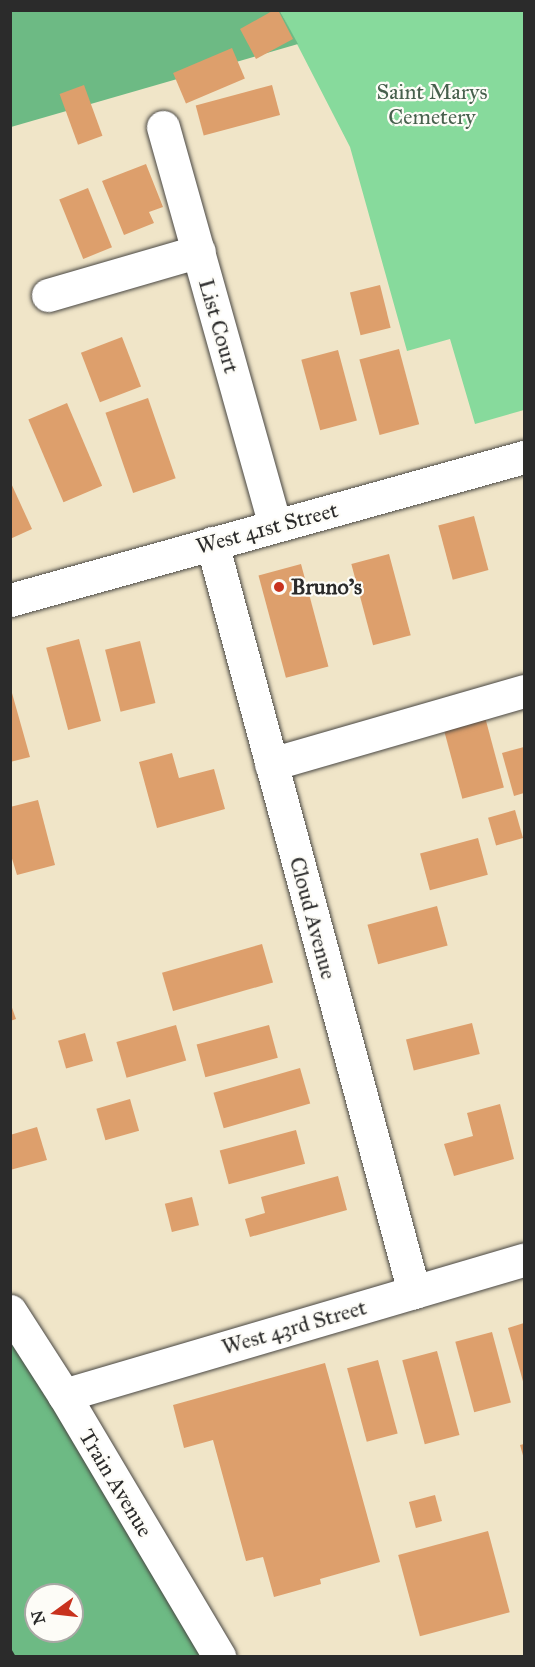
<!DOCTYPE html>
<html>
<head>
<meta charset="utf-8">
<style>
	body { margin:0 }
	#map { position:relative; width:535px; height:1667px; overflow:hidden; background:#f0e5c8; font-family:"IM FELL Great Primer",serif }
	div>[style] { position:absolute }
	.green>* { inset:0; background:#87da9c }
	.forest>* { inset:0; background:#6dba84 }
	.building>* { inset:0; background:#dd9f6c; transform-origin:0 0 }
	.roads { filter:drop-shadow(0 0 2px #494743) drop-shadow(0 0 2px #494743) }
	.minor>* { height:33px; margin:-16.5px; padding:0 16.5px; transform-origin:16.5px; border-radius:16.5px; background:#fff }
	.rail>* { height:4.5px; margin-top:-2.25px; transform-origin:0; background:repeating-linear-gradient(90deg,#2b2b2b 0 9px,transparent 0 13.5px) }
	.dots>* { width:16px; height:16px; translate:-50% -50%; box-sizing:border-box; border:3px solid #fdfcf7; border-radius:50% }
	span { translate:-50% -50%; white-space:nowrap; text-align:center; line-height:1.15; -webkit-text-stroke:4.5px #fdfcf7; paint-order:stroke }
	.park-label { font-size:22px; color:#47604d }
	.street-label { font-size:22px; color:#2b2b2b }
	.poi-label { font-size:22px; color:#2b2b2b; font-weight:700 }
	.left { translate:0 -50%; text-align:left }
	.frame { position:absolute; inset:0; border:12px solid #2b2b2b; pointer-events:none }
	.north { position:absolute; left:24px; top:1583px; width:60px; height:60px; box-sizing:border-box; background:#fdfcf7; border:2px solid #a9a8a5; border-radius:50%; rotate:255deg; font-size:16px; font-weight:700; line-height:24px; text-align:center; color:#2b2b2b }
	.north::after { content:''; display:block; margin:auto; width:21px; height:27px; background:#c8321e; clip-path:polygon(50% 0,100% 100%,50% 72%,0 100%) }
</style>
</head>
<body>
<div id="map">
	<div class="green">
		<div style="clip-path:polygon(280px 11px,524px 11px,524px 410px,475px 424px,450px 339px,407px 351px,350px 147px)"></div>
	</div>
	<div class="forest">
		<div style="clip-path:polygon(11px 11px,280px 11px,298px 44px,11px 127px)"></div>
		<div style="clip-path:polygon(evenodd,10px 1311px,219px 1656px,13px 1656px,10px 1651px,10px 1311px,36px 1595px,72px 1595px,72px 1631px,36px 1631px,36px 1595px)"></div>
	</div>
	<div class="building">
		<div style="clip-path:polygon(274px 10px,278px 10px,293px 39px,256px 59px,240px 29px)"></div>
		<div style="left:232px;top:48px;width:33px;height:64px;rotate:67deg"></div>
		<div style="left:84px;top:85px;width:54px;height:26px;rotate:70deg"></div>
		<div style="left:272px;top:85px;width:31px;height:79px;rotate:75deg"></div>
		<div style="clip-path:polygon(146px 164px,163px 207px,149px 212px,154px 223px,124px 235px,102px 181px)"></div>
		<div style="left:88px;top:188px;width:64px;height:31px;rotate:68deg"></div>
		<div style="left:380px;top:285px;width:44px;height:31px;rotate:76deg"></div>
		<div style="left:122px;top:337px;width:53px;height:44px;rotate:69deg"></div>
		<div style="left:399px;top:349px;width:78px;height:41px;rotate:75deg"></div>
		<div style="left:338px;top:350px;width:73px;height:38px;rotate:75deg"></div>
		<div style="left:148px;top:398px;width:85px;height:45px;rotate:71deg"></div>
		<div style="left:67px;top:403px;width:90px;height:42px;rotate:67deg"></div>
		<div style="clip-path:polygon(10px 481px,32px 529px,10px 539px)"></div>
		<div style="left:474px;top:516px;width:56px;height:37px;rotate:75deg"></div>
		<div style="left:389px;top:554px;width:84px;height:39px;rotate:75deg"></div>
		<div style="left:301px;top:564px;width:106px;height:44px;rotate:75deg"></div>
		<div style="left:79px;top:639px;width:85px;height:34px;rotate:75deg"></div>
		<div style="left:140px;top:641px;width:64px;height:36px;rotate:76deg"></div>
		<div style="clip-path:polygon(10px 686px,30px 757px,10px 762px)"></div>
		<div style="left:485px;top:717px;width:73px;height:43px;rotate:75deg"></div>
		<div style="clip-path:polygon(524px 747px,524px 793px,514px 796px,502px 753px)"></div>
		<div style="clip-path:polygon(172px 753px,179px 778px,214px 769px,225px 809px,157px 828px,139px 762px)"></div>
		<div style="clip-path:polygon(38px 800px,55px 865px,17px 875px,10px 852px,10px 807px)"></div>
		<div style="left:515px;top:810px;width:29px;height:28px;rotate:74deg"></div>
		<div style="left:478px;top:838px;width:38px;height:60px;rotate:75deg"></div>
		<div style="left:437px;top:906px;width:41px;height:72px;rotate:75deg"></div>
		<div style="left:262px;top:944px;width:40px;height:104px;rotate:74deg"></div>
		<div style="clip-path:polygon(10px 1002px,16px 1019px,10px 1021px)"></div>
		<div style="left:472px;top:1023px;width:32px;height:68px;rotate:76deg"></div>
		<div style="left:176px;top:1025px;width:37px;height:62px;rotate:74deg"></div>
		<div style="left:269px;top:1025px;width:34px;height:75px;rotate:75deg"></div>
		<div style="left:85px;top:1033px;width:29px;height:28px;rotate:74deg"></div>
		<div style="left:300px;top:1068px;width:37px;height:90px;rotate:74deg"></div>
		<div style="left:130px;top:1099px;width:33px;height:35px;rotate:74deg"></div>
		<div style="clip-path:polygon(500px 1104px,514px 1159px,454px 1176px,444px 1144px,473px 1136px,467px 1113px)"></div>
		<div style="clip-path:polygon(37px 1127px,47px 1160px,10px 1170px,10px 1135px)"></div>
		<div style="left:296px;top:1130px;width:35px;height:79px;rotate:75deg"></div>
		<div style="clip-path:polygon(338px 1176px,347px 1210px,250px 1237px,245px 1219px,265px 1213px,261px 1197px)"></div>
		<div style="left:192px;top:1197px;width:29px;height:28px;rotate:76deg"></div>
		<div style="clip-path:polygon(524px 1323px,524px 1385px,508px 1328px)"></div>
		<div style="left:492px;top:1332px;width:73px;height:38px;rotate:75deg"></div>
		<div style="left:437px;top:1351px;width:87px;height:36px;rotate:75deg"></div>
		<div style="left:378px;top:1360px;width:76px;height:32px;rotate:75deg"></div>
		<div style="clip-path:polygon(325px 1363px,380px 1562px,320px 1579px,321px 1584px,274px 1597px,263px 1557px,246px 1561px,213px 1440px,184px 1448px,173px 1405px)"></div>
		<div style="clip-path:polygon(524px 1444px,524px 1459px,520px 1445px)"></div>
		<div style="left:435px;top:1495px;width:27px;height:27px;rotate:75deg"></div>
		<div style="left:488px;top:1531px;width:84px;height:93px;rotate:75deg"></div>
	</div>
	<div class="roads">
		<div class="minor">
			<div style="left:163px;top:127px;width:414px;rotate:74.3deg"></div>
			<div style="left:48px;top:295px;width:157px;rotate:-16.2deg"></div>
			<div style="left:212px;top:543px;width:776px;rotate:74.91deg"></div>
			<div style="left:10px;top:600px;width:534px;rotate:-15.55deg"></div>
			<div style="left:271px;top:764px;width:263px;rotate:-16.1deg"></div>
			<div style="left:10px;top:1311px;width:100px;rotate:57.3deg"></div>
			<div style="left:64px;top:1395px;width:304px;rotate:59.3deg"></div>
			<div style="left:64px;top:1395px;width:479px;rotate:-16.4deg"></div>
		</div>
	</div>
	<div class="rail">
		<div style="left:10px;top:1651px;width:6px;rotate:59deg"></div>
	</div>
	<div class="dots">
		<div style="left:279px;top:587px;background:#c8321e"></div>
	</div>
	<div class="park-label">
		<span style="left:432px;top:104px">Saint Marys<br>Cemetery</span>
	</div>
	<div class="street-label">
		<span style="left:219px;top:326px;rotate:74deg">List Court</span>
		<span style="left:267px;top:528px;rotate:-15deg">West 41st Street</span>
		<span style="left:313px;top:918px;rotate:75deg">Cloud Avenue</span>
		<span style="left:294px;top:1327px;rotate:-16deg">West 43rd Street</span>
		<span style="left:116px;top:1483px;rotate:59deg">Train Avenue</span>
	</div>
	<div class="poi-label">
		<span class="left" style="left:291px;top:587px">Bruno's</span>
	</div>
	<div class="frame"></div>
	<div class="north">N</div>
</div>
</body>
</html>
